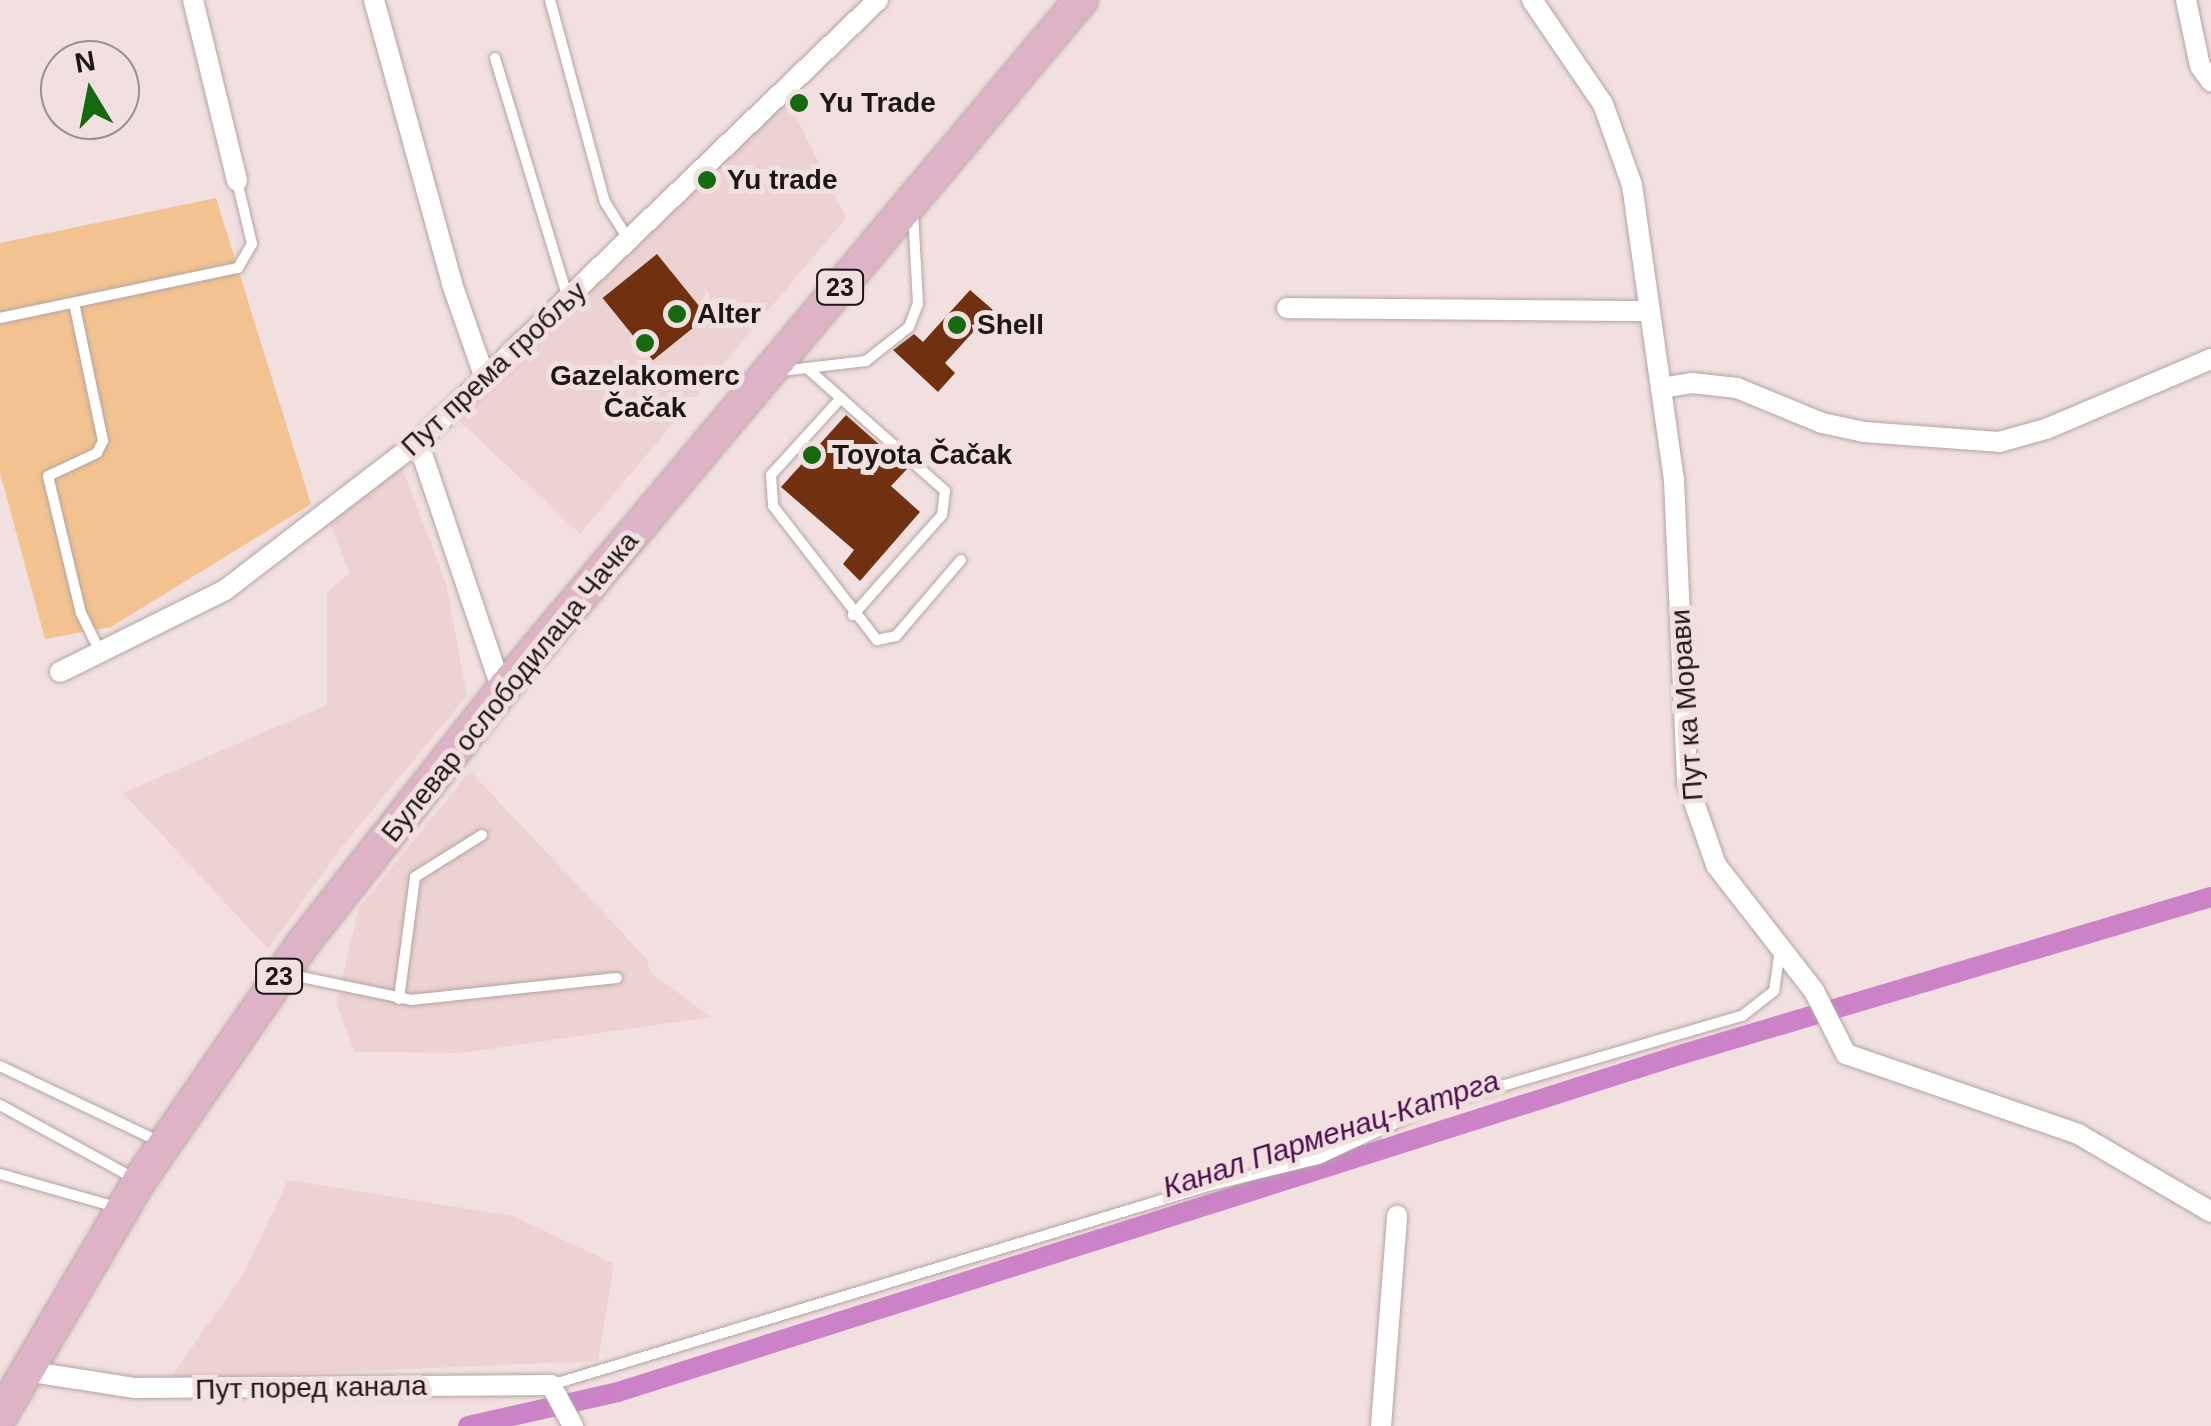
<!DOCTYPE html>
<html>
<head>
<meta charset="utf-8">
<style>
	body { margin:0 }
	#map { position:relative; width:2211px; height:1426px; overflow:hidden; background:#f2e0e0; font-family:Helvetica,sans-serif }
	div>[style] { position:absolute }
	.built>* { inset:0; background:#ecd2d1 }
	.green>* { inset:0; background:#f2c390 }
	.canal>* { height:20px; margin:-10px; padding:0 10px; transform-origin:10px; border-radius:10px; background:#cc82c7 }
	.building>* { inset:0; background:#713010; transform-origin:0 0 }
	.roads { filter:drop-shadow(0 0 2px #b4a4a3) drop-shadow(0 0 2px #b4a4a3) }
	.lane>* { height:10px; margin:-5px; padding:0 5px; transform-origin:5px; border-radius:5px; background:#fff }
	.street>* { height:20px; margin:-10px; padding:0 10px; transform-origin:10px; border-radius:10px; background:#fff }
	.primary>* { height:32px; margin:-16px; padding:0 16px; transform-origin:16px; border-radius:16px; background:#ddb3c5 }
	.dots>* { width:28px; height:28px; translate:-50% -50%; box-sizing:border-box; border:5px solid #f2e0e0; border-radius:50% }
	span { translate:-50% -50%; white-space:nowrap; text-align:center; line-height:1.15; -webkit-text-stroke:10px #f2e0e0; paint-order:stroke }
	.shield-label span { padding:2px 8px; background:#f2e0e0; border:2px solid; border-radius:8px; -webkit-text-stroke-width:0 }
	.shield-label { font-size:25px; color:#1c1616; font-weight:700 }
	.poi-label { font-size:28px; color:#1c1616; font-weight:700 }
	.left { translate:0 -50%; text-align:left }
	.street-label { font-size:28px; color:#1c1616 }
	.water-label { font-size:30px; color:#4f0c4e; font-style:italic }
	.north { position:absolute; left:40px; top:40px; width:100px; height:100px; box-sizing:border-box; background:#f2e0e0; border:2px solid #9c8f8f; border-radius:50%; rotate:350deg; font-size:28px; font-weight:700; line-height:40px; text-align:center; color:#1c1616 }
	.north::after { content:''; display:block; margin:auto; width:35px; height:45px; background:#15690f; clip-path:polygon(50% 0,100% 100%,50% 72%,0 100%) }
</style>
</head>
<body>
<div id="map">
	<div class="built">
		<div style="clip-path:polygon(786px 96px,846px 218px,580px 534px,455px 417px)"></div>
		<div style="clip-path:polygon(402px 468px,446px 583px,467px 696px,344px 844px,268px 949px,123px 793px,327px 705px,327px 592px,350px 573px,328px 520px)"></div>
		<div style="clip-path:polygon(470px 771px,646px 958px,651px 973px,711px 1017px,461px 1053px,355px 1052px,336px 1004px,359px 908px)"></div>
		<div style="clip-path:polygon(288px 1180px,513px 1216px,614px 1264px,598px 1361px,170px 1379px,245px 1271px)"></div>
	</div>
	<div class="green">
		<div style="clip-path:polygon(216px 198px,311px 504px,111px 627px,45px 639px,0 473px,0 243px)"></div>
	</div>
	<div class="canal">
		<div style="left:468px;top:1426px;width:154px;rotate:-12.8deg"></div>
		<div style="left:618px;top:1392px;width:1117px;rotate:-17.61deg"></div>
		<div style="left:1683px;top:1054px;width:551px;rotate:-16.56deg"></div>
	</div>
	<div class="building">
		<div style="left:657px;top:254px;width:80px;height:70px;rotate:51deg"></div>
		<div style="clip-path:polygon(970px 290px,993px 310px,945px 363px,955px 373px,938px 392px,893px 350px,914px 334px,923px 342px)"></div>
		<div style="clip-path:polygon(846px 415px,907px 469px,891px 486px,920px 512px,860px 581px,843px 564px,854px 550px,781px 487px)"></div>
	</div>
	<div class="roads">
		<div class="lane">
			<div style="left:550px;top:0;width:209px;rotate:74.8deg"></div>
			<div style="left:605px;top:202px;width:47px;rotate:58deg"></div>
			<div style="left:495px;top:58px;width:252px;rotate:73.1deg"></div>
			<div style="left:74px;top:303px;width:141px;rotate:78.1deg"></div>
			<div style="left:103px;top:441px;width:13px;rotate:117deg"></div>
			<div style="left:97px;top:453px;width:54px;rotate:154.9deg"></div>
			<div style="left:48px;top:476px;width:141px;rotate:76.5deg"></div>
			<div style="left:81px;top:613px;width:43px;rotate:64deg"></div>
			<div style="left:0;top:318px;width:243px;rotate:-11.9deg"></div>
			<div style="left:238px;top:268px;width:28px;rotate:-60deg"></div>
			<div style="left:252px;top:244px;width:65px;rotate:-103.4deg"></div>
			<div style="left:807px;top:368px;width:185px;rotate:41.7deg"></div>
			<div style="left:945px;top:491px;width:24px;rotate:97deg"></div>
			<div style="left:942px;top:515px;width:134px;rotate:131.7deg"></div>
			<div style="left:781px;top:371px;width:86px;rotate:-6.7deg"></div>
			<div style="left:866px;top:361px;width:55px;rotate:-38.3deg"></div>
			<div style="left:909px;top:327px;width:25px;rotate:-69deg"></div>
			<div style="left:918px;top:304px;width:92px;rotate:-93.1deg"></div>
			<div style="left:841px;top:398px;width:104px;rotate:132.3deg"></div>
			<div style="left:771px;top:475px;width:31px;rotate:86deg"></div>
			<div style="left:773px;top:506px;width:170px;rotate:52.2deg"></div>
			<div style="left:877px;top:640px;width:19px;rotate:-12deg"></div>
			<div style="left:896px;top:636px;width:100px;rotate:-49.5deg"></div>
			<div style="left:287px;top:974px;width:127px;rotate:11.8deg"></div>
			<div style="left:411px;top:1000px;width:207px;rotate:-6.1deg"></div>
			<div style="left:399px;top:999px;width:123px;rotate:-82.5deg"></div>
			<div style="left:415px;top:877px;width:79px;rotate:-32.1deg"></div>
			<div style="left:0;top:1066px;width:175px;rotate:25.4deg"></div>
			<div style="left:0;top:1105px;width:154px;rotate:28.7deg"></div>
			<div style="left:0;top:1174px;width:121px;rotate:15.9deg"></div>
			<div style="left:551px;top:1385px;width:686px;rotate:-16.85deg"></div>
			<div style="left:1208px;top:1186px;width:114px;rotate:-13.7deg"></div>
			<div style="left:1319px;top:1159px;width:123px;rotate:-25.1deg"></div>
			<div style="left:1430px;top:1107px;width:325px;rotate:-16.3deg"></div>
			<div style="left:1742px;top:1016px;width:41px;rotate:-38deg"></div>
			<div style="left:1774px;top:991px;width:41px;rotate:-81.7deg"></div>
		</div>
		<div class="street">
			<div style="left:193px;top:0;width:186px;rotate:76.3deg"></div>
			<div style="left:374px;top:0;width:295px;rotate:74.6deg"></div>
			<div style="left:452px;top:284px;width:100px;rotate:70.7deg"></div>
			<div style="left:1532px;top:0;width:126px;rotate:55.7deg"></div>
			<div style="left:1603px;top:104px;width:86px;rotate:70.3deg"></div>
			<div style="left:1632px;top:185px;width:298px;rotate:81.9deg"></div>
			<div style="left:1674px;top:480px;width:302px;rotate:87.5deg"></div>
			<div style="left:1687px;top:782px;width:88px;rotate:70.7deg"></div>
			<div style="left:1716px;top:865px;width:160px;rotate:52.1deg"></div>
			<div style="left:1814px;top:991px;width:71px;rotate:63.1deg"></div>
			<div style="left:1846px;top:1054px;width:245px;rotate:19deg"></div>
			<div style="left:2078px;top:1134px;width:154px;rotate:30.4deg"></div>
			<div style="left:2186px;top:0;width:67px;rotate:78deg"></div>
			<div style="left:2200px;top:66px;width:19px;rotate:54deg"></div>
			<div style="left:1287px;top:308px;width:363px;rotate:0.5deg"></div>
			<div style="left:1661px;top:388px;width:31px;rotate:-9deg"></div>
			<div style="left:1692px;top:383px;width:45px;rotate:6.3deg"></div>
			<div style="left:1737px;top:388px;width:92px;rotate:22.4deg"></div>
			<div style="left:1822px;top:423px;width:43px;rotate:12.1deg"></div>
			<div style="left:1864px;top:432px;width:135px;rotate:4.2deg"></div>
			<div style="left:1999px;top:442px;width:49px;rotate:-15.5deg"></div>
			<div style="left:2046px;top:429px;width:179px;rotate:-23deg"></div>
			<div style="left:418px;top:442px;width:262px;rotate:71.3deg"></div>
			<div style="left:60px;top:672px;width:184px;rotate:-26.4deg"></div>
			<div style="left:225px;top:590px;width:243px;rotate:-37.5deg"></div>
			<div style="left:418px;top:442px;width:638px;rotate:-43.86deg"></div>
			<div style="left:26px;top:1371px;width:109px;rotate:8.9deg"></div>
			<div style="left:134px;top:1388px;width:417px;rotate:-0.4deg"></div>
			<div style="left:551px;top:1385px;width:47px;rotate:61.8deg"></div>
			<div style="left:1381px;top:1426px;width:211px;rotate:-85.6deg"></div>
		</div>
		<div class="primary">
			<div style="left:0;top:1417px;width:274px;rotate:-59.5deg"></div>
			<div style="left:139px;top:1181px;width:290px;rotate:-55.4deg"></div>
			<div style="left:304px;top:942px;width:320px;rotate:-51.8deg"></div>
			<div style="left:502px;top:690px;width:901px;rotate:-50deg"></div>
		</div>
	</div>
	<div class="dots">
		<div style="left:799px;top:103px;background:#15690f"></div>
		<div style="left:707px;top:180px;background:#15690f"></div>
		<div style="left:677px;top:314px;background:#15690f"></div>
		<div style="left:957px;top:325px;background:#15690f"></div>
		<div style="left:645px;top:343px;background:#15690f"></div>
		<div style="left:812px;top:455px;background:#15690f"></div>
	</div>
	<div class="shield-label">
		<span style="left:840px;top:287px">23</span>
		<span style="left:279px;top:976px">23</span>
	</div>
	<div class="poi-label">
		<span class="left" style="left:819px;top:103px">Yu Trade</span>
		<span class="left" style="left:727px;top:180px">Yu trade</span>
		<span class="left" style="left:697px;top:314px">Alter</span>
		<span class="left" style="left:977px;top:325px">Shell</span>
		<span style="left:645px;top:392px">Gazelakomerc<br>Čačak</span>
		<span class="left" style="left:832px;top:455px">Toyota Čačak</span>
	</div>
	<div class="street-label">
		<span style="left:494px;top:369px;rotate:-43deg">Пут према гробљу</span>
		<span style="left:510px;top:687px;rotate:-51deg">Булевар ослободилаца Чачка</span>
		<span style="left:1687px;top:705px;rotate:-94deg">Пут ка Морави</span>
		<span style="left:311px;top:1388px;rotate:-1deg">Пут поред канала</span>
	</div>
	<div class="water-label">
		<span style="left:1331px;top:1134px;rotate:-18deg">Канал Парменац-Катрга</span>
	</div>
	<div class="north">N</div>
</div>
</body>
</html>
